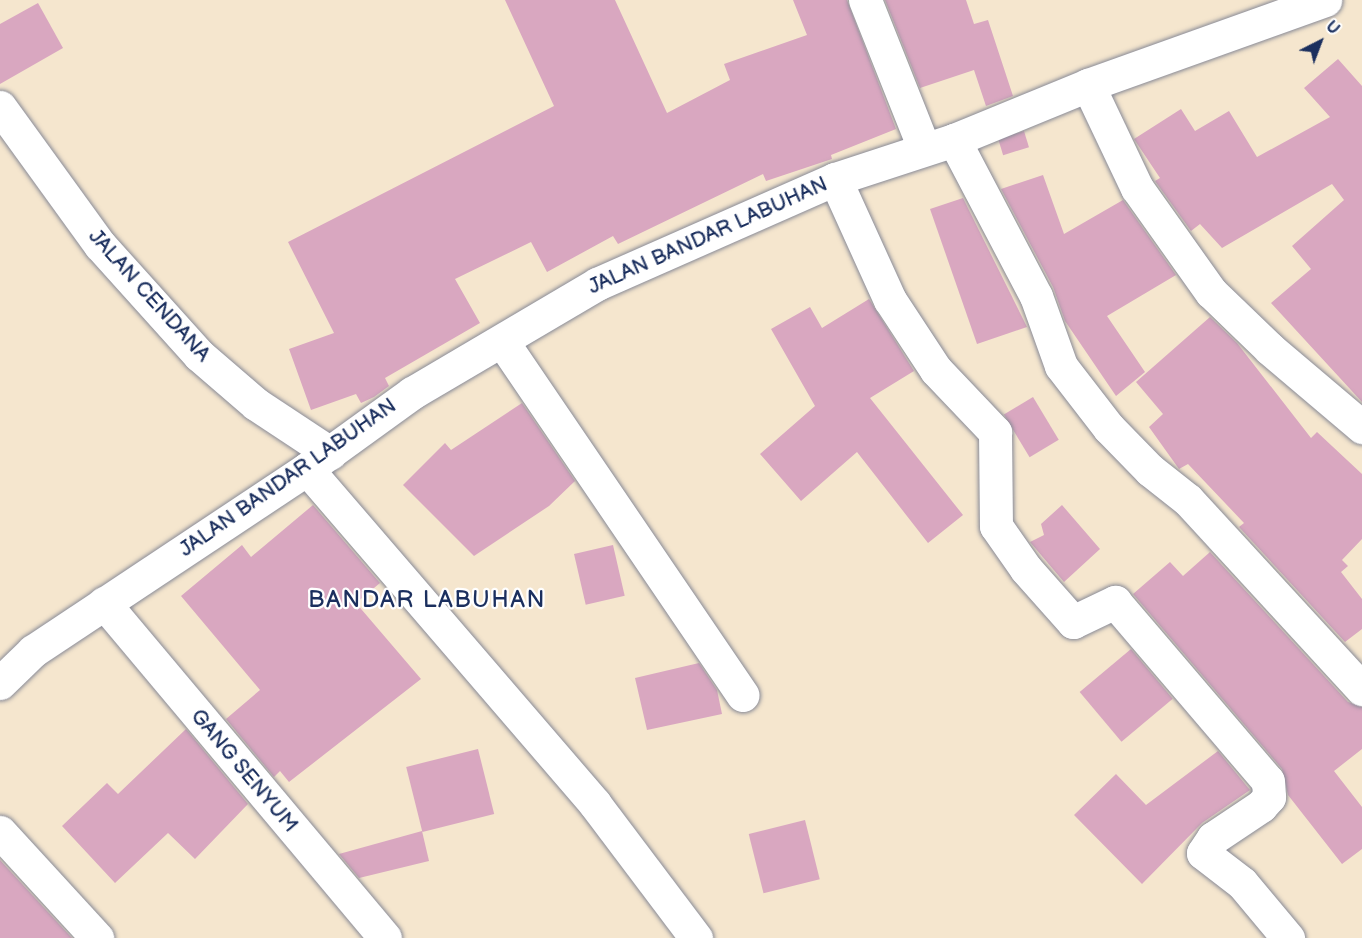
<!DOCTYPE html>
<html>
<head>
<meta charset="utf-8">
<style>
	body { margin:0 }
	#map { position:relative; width:1362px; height:938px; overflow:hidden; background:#f5e6ce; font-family:"Balsamiq Sans",sans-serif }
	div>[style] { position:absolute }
	.building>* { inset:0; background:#d9a7c0; transform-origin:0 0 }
	.roads { filter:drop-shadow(0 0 2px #888a96) drop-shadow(0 0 2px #888a96) }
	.minor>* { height:33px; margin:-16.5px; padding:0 16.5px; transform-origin:16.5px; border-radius:16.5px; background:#fff }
	.major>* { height:33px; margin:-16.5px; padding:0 16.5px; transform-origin:16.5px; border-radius:16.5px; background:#fff }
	span { translate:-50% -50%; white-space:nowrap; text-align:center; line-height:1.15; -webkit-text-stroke:4.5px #fff; paint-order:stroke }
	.street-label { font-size:21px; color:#1b2f5e }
	.quarter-label { font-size:24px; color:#1b2f5e; letter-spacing:1.5px }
	.north { position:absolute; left:1290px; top:12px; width:60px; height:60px; -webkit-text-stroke:4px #fff; paint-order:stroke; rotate:42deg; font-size:16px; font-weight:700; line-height:24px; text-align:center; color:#1b2f5e }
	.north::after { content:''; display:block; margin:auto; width:21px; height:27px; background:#1b2f5e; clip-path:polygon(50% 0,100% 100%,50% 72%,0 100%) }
</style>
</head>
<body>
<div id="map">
	<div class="building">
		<div style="clip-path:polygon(505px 0,615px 0,667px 113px,730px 80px,724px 64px,807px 35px,793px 0,847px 0,896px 129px,831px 155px,832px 159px,766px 181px,763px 174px,618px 244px,613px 236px,547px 272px,531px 242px,455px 279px,480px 323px,385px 378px,389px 386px,374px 397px,361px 403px,356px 394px,311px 410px,289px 349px,334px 333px,288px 242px,554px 106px)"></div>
		<div style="clip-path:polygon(885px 0,966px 0,974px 24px,988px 20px,1013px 96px,986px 106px,974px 70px,920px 88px)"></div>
		<div style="clip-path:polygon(38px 3px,63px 48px,0 84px,0 24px)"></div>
		<div style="clip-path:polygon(1338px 59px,1362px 86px,1362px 402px,1271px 303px,1311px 269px,1292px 246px,1344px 200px,1332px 184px,1222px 248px,1200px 224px,1191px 231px,1155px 181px,1160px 178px,1134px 139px,1181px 109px,1195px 131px,1229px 111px,1257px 157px,1330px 117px,1304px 88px)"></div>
		<div style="left:1024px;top:131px;width:17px;height:27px;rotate:73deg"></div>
		<div style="clip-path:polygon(1043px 175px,1064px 234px,1123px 200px,1176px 275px,1107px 316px,1145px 372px,1116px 396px,1065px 321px,1053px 287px,1001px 189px)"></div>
		<div style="clip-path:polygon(963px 198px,1027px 327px,977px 344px,930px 209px)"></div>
		<div style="clip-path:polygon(869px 299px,914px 371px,870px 398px,963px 515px,928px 543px,857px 452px,801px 501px,760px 454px,815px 406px,771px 329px,810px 307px,822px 328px)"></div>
		<div style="clip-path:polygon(1210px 317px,1237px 343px,1311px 438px,1317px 432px,1362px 474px,1362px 539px,1342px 560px,1348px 566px,1341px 572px,1362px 599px,1362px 629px,1345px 642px,1239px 527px,1244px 523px,1188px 464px,1179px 469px,1149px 427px,1163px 414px,1136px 382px)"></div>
		<div style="left:1033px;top:397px;width:50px;height:34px;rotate:59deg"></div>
		<div style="clip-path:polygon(522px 403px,575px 481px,549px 506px,474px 556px,403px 485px,445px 443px,451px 450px)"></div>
		<div style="clip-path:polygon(313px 505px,380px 583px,356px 603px,421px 679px,289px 782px,280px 771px,274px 777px,226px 719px,260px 690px,181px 596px,242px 545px,251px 557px)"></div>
		<div style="clip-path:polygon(1062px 505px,1100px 549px,1064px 582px,1030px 542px,1044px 535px,1041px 524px)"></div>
		<div style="left:613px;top:545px;width:52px;height:40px;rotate:77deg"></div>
		<div style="clip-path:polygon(1210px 552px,1348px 702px,1362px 707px,1362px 749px,1334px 771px,1362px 807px,1362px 849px,1342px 864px,1288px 795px,1282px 769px,1133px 594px,1170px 562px,1183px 576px)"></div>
		<div style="left:1131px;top:649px;width:65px;height:67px;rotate:50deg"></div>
		<div style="clip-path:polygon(699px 663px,717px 690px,722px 714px,647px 730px,635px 678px)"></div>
		<div style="clip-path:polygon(186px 729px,248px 804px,195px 859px,168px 833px,115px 883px,62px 826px,107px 783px,118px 794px)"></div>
		<div style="left:478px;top:749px;width:67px;height:74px;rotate:76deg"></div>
		<div style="clip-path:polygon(1218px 751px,1250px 790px,1202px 823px,1142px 884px,1074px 815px,1116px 774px,1146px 805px)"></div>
		<div style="left:805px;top:820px;width:61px;height:58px;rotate:76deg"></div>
		<div style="clip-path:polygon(422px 831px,429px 861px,359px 878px,339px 854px)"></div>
		<div style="clip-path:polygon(0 860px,72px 938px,0 938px)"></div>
	</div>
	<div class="roads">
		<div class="minor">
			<div style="left:865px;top:0;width:159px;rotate:68.3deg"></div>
			<div style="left:1088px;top:85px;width:114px;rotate:64.6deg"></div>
			<div style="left:1137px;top:188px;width:128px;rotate:54.6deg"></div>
			<div style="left:1211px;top:292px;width:82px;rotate:44deg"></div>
			<div style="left:1270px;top:349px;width:121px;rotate:40.3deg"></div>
			<div style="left:0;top:107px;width:170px;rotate:54.1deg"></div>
			<div style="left:100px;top:245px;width:148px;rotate:48deg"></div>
			<div style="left:199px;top:355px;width:75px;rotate:40.7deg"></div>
			<div style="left:256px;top:404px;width:89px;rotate:33.5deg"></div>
			<div style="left:954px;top:140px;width:176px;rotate:62.3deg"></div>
			<div style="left:1036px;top:296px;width:74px;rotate:70.3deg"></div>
			<div style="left:1061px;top:366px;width:78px;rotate:52.3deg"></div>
			<div style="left:1109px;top:428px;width:59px;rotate:45.7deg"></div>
			<div style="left:1150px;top:470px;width:48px;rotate:38.3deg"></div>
			<div style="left:1188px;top:500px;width:257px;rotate:47.4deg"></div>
			<div style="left:835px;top:179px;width:133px;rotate:65.6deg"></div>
			<div style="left:890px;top:300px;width:84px;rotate:56.7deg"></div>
			<div style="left:936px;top:370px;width:86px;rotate:46.4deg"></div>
			<div style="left:995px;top:432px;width:94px;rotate:89.4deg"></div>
			<div style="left:996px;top:526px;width:52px;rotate:55.1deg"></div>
			<div style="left:1026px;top:569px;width:71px;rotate:48.4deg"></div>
			<div style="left:1073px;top:622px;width:47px;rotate:-25.5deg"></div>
			<div style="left:1115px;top:602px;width:235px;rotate:49.5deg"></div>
			<div style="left:1268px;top:781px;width:16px;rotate:86deg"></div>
			<div style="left:1269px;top:797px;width:12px;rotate:132deg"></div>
			<div style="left:1261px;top:806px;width:58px;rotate:146.3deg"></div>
			<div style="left:1213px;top:838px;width:18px;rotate:124deg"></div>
			<div style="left:1203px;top:853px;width:49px;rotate:37.6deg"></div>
			<div style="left:1242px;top:883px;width:72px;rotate:50.1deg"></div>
			<div style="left:502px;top:341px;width:428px;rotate:55.8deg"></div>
			<div style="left:307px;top:469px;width:442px;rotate:49.3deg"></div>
			<div style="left:595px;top:804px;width:168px;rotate:53deg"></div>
			<div style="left:104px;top:603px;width:437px;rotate:50deg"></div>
			<div style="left:0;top:832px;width:144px;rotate:47.5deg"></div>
		</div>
		<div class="major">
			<div style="left:0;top:683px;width:46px;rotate:-44.1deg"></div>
			<div style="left:33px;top:651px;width:329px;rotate:-33.6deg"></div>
			<div style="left:307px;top:469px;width:130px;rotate:-35.9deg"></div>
			<div style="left:412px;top:393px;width:215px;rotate:-30.5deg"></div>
			<div style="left:597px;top:284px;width:260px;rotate:-23.8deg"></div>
			<div style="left:835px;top:179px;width:125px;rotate:-18.1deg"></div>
			<div style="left:954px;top:140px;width:145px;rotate:-22.3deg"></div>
			<div style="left:1088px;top:85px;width:252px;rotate:-19.7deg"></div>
		</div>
	</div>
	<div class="street-label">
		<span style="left:708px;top:236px;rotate:-24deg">JALAN BANDAR LABUHAN</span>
		<span style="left:149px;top:296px;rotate:48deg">JALAN CENDANA</span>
		<span style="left:288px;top:478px;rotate:-35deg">JALAN BANDAR LABUHAN</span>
		<span style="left:244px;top:771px;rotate:50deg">GANG SENYUM</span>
	</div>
	<div class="quarter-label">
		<span style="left:427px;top:600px">BANDAR LABUHAN</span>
	</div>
	<div class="north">U</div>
</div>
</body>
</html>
